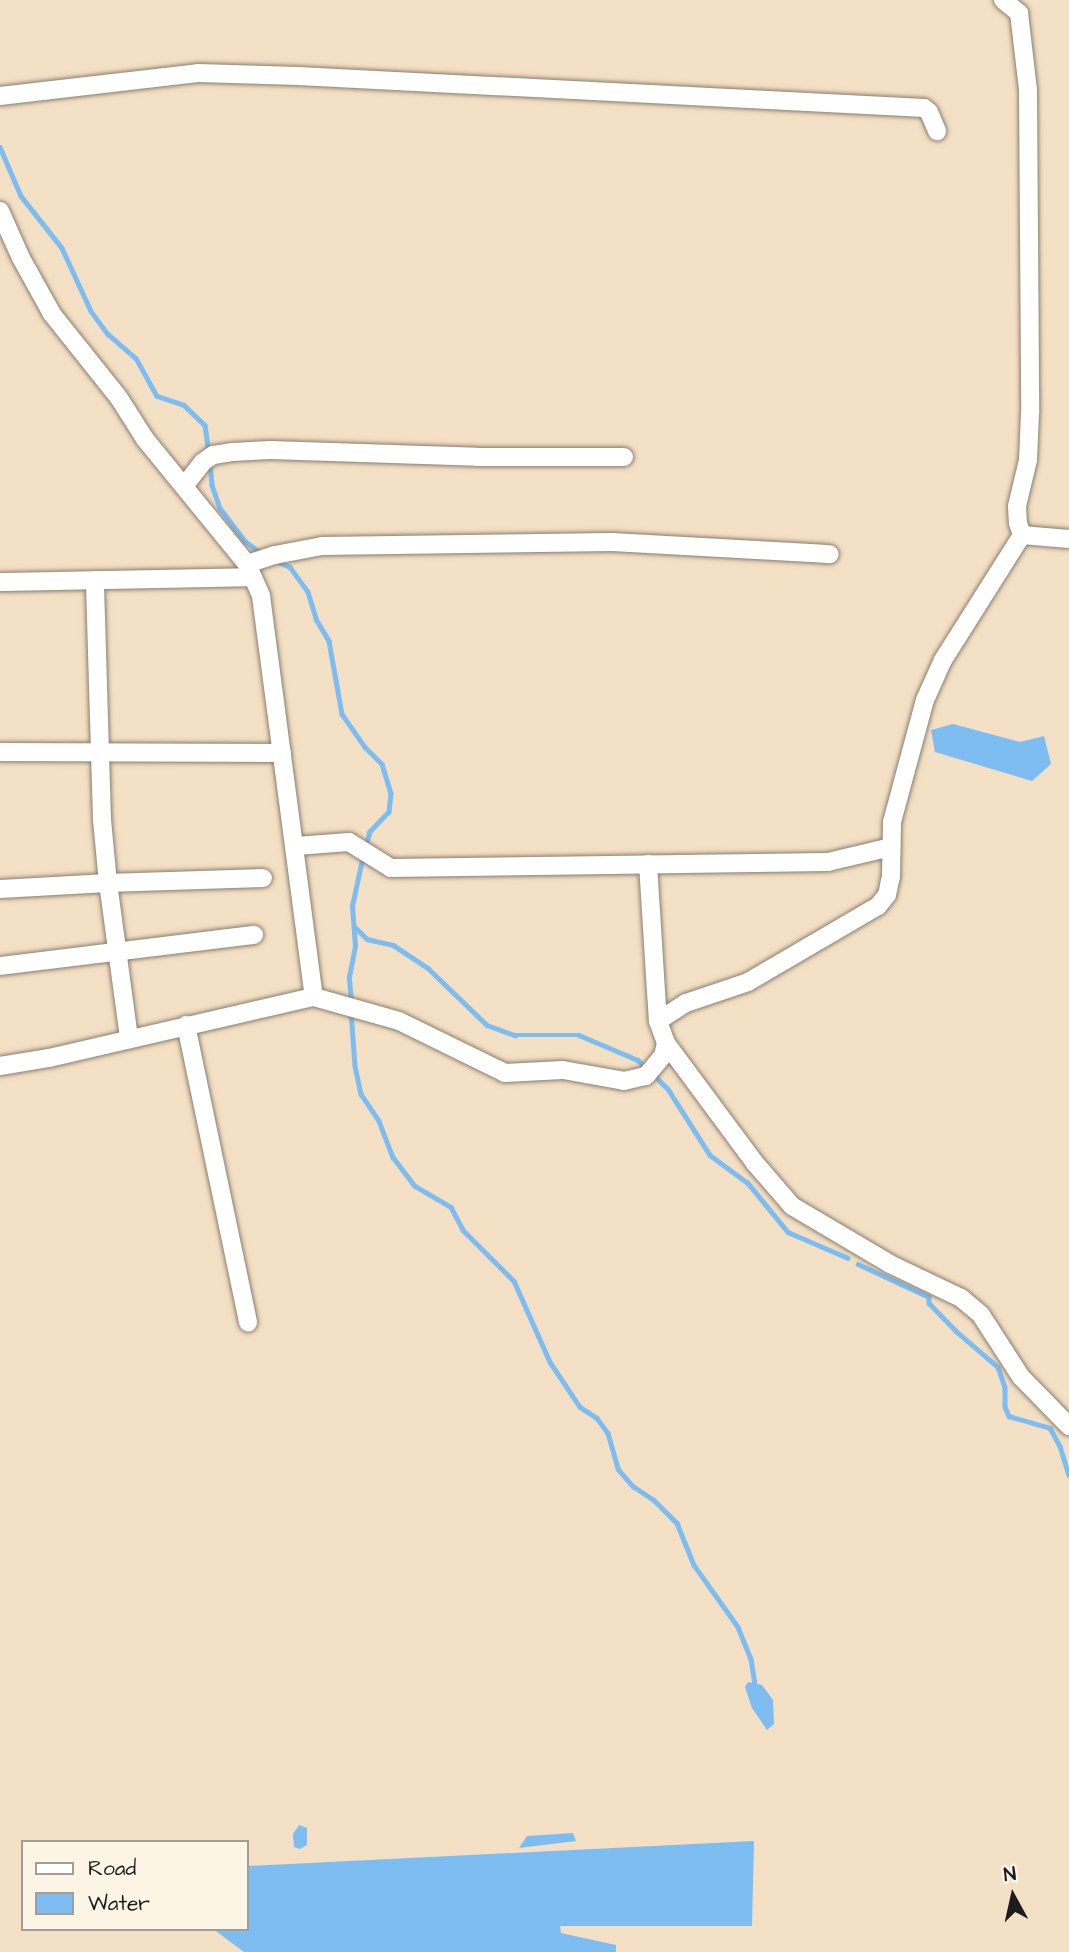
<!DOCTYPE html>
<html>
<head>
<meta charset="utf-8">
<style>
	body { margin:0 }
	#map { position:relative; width:1069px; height:1952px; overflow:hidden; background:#f4e0c4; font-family:"Architects Daughter",sans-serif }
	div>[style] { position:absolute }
	.water>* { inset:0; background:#7dbdf2 }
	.stream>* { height:4.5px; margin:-2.25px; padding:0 2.25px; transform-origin:2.25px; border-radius:2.25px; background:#7dbdf2 }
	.roads { filter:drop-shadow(0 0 2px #887e70) drop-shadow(0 0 2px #887e70) }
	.minor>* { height:18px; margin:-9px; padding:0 9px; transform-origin:9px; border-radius:9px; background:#fff }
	span { translate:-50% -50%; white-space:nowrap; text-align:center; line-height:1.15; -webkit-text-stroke:6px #fcf5e5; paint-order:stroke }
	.legend { position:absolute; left:21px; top:1840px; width:228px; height:91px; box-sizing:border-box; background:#fcf5e5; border:2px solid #a29e95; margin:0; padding:9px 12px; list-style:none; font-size:21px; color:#1c1c1c }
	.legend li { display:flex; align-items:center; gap:14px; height:35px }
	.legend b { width:35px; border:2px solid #a29e95 }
	.north { position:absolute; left:978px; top:1861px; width:70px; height:70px; -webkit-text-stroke:5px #fcf5e5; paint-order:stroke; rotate:352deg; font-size:19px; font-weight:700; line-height:28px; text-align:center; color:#1c1c1c }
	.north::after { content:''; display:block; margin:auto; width:24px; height:32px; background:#1c1c1c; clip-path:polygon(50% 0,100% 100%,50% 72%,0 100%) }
</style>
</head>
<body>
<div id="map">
	<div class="water">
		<div style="clip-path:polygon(953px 724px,1020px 742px,1044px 736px,1051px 764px,1032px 781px,935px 752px,931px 730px)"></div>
		<div style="clip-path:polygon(748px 1682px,762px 1685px,773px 1700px,774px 1724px,767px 1730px,752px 1708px,745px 1687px)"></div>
		<div style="clip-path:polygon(299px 1825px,307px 1828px,307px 1845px,300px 1849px,294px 1847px,293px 1834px)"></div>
		<div style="clip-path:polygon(573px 1833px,576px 1841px,519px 1848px,527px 1836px)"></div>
		<div style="clip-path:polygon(754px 1841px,752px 1926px,560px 1926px,561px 1933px,616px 1945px,616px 1952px,244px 1952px,213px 1929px,247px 1929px,247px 1866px)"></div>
	</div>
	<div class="stream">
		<div style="left:0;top:147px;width:53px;rotate:66.8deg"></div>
		<div style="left:21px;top:196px;width:66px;rotate:51.7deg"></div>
		<div style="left:62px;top:248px;width:69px;rotate:65.3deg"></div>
		<div style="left:91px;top:311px;width:29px;rotate:54deg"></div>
		<div style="left:108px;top:334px;width:37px;rotate:41deg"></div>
		<div style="left:136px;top:358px;width:43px;rotate:61.1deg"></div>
		<div style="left:157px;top:396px;width:28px;rotate:18deg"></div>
		<div style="left:184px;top:405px;width:29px;rotate:44deg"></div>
		<div style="left:205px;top:425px;width:28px;rotate:82deg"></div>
		<div style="left:210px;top:462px;width:23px;rotate:85deg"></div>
		<div style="left:212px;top:485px;width:24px;rotate:71deg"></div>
		<div style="left:220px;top:508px;width:41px;rotate:52.9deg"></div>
		<div style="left:245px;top:541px;width:21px;rotate:37deg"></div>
		<div style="left:276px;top:561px;width:15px;rotate:23deg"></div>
		<div style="left:290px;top:567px;width:31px;rotate:54deg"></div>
		<div style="left:308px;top:592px;width:28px;rotate:73deg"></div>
		<div style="left:316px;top:619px;width:26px;rotate:59deg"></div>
		<div style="left:329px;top:641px;width:74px;rotate:79.9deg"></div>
		<div style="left:342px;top:714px;width:40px;rotate:55.1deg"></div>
		<div style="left:365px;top:747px;width:24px;rotate:45deg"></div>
		<div style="left:382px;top:764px;width:30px;rotate:73deg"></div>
		<div style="left:391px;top:793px;width:19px;rotate:96deg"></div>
		<div style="left:389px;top:812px;width:28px;rotate:134deg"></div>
		<div style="left:370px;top:832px;width:15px;rotate:106deg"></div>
		<div style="left:355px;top:927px;width:17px;rotate:45deg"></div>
		<div style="left:367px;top:939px;width:27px;rotate:13deg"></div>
		<div style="left:393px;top:945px;width:42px;rotate:33.3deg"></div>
		<div style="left:428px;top:968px;width:82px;rotate:44deg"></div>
		<div style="left:487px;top:1025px;width:30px;rotate:20deg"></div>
		<div style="left:515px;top:1035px;width:64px"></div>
		<div style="left:579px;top:1035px;width:64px;rotate:23deg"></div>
		<div style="left:638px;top:1060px;width:11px;rotate:45deg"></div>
		<div style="left:351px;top:1002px;width:25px;rotate:-95deg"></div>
		<div style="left:349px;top:977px;width:32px;rotate:-79deg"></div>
		<div style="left:355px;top:946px;width:40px;rotate:-94.3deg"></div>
		<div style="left:352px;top:906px;width:52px;rotate:-77.8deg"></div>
		<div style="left:351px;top:1011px;width:55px;rotate:85.8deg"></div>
		<div style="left:355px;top:1066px;width:29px;rotate:78deg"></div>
		<div style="left:361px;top:1094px;width:32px;rotate:56deg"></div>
		<div style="left:379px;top:1121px;width:39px;rotate:69deg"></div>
		<div style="left:393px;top:1157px;width:36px;rotate:53deg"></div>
		<div style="left:415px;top:1186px;width:42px;rotate:30.3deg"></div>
		<div style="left:451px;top:1207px;width:26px;rotate:62deg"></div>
		<div style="left:463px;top:1230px;width:72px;rotate:45deg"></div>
		<div style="left:514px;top:1281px;width:89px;rotate:66deg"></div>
		<div style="left:550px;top:1362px;width:54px;rotate:56.3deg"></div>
		<div style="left:580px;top:1407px;width:20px;rotate:33deg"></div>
		<div style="left:597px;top:1418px;width:19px;rotate:54deg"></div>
		<div style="left:608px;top:1433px;width:37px;rotate:74deg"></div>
		<div style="left:618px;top:1469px;width:23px;rotate:49deg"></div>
		<div style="left:633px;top:1486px;width:25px;rotate:34deg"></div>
		<div style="left:654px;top:1500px;width:33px;rotate:45deg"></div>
		<div style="left:677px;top:1523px;width:45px;rotate:68deg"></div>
		<div style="left:694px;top:1565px;width:76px;rotate:54.6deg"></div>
		<div style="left:738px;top:1627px;width:35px;rotate:68deg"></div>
		<div style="left:751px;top:1659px;width:24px;rotate:81deg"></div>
		<div style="left:653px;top:1074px;width:21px;rotate:45deg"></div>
		<div style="left:668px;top:1089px;width:78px;rotate:57.5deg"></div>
		<div style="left:710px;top:1155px;width:47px;rotate:36.4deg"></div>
		<div style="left:748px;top:1183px;width:63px;rotate:50.8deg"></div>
		<div style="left:788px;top:1232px;width:65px;rotate:23.4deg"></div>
		<div style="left:858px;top:1264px;width:78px;rotate:24.9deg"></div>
		<div style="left:929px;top:1297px;width:6px;rotate:90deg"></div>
		<div style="left:929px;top:1303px;width:39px;rotate:46deg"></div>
		<div style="left:956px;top:1331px;width:55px;rotate:40.6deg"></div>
		<div style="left:998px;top:1367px;width:21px;rotate:71deg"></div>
		<div style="left:1005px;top:1387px;width:20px;rotate:90deg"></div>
		<div style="left:1005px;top:1407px;width:10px;rotate:66deg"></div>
		<div style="left:1009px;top:1416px;width:43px;rotate:16.3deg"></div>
		<div style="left:1050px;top:1428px;width:21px;rotate:61deg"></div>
		<div style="left:1060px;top:1446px;width:30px;rotate:73deg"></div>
	</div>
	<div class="roads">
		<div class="minor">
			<div style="left:1003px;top:0;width:21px;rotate:39deg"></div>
			<div style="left:1019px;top:13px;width:78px;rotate:83.3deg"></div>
			<div style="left:1028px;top:90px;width:323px;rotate:89.6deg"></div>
			<div style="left:1030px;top:413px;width:47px;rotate:92.4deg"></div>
			<div style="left:1028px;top:460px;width:47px;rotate:103.4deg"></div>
			<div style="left:1017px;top:506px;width:17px;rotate:87deg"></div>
			<div style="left:1018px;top:523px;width:13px;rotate:72deg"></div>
			<div style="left:1022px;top:535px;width:47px;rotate:4.9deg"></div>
			<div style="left:0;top:96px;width:199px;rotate:-6.6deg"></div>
			<div style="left:198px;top:73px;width:100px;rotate:1.7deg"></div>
			<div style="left:298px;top:76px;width:627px;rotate:2.93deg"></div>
			<div style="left:924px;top:108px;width:6px;rotate:39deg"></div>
			<div style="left:929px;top:112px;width:21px;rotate:67deg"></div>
			<div style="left:0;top:211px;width:51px;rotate:65.9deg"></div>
			<div style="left:21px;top:258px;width:64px;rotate:61deg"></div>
			<div style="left:52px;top:314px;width:107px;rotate:51.4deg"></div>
			<div style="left:119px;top:398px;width:49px;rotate:57.6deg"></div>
			<div style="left:145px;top:439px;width:161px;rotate:50.8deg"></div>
			<div style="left:247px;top:564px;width:35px;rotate:66deg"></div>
			<div style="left:261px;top:596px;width:404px;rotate:82.5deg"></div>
			<div style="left:185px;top:485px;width:29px;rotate:-52deg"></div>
			<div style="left:203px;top:462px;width:12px;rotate:-35deg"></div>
			<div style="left:213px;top:455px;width:19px;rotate:-9deg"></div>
			<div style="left:232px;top:452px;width:38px;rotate:-3deg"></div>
			<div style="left:270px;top:450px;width:207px;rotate:1.9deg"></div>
			<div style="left:477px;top:457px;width:147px"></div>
			<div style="left:247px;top:564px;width:29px;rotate:-18deg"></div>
			<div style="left:275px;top:555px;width:48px;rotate:-10.8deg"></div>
			<div style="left:322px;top:546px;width:290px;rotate:-0.8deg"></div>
			<div style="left:612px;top:542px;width:218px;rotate:3.2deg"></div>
			<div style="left:0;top:582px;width:252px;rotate:-1.1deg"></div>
			<div style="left:0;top:752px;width:282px;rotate:0.2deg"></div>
			<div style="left:296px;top:846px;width:53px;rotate:-4.3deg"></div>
			<div style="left:349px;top:842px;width:49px;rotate:31.8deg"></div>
			<div style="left:391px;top:868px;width:437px;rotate:-0.8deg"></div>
			<div style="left:828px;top:862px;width:65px;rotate:-13.4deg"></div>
			<div style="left:648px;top:864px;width:157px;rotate:86.4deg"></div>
			<div style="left:0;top:889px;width:108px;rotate:-3.2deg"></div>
			<div style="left:108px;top:883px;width:63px;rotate:-95.4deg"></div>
			<div style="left:102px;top:820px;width:240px;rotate:-91.7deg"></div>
			<div style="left:0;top:966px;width:256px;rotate:-7deg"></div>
			<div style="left:186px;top:1025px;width:304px;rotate:78.2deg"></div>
			<div style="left:129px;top:1038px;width:156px;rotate:-97.7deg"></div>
			<div style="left:108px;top:883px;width:155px;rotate:-1.8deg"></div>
			<div style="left:666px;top:1043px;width:148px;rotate:53.5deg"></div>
			<div style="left:754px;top:1162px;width:58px;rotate:49.2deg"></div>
			<div style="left:792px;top:1206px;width:114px;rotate:30.6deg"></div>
			<div style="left:890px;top:1264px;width:79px;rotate:25.6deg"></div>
			<div style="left:961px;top:1298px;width:26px;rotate:40deg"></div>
			<div style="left:981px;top:1315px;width:74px;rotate:57.2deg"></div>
			<div style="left:1021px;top:1377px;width:69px;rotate:45.6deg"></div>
			<div style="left:0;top:1066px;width:50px;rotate:-9.3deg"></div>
			<div style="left:49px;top:1058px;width:272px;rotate:-13deg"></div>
			<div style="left:314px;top:997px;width:88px;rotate:15.8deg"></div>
			<div style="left:399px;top:1021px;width:118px;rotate:26.1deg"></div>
			<div style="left:505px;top:1073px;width:58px;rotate:-3deg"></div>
			<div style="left:563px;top:1070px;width:62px;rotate:10.2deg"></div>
			<div style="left:624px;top:1081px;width:23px;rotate:-13deg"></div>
			<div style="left:646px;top:1076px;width:26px;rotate:-50deg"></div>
			<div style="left:663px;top:1056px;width:13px;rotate:-77deg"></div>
			<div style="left:666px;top:1043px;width:23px;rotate:-110deg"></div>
			<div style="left:658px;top:1021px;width:33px;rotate:-33deg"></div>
			<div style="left:686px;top:1003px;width:65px;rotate:-18.7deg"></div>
			<div style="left:748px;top:982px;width:151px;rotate:-30.3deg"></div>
			<div style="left:878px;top:906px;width:14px;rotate:-51deg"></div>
			<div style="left:887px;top:895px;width:19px;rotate:-78deg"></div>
			<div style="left:891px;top:876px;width:54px;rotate:-88.9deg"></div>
			<div style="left:892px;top:822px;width:126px;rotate:-74.9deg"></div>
			<div style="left:925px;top:700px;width:44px;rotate:-65.8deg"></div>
			<div style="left:943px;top:660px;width:148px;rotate:-57.7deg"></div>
		</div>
	</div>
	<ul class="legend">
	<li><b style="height:9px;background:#fff"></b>Road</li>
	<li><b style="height:19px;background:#7dbdf2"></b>Water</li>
	</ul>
	<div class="north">N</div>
</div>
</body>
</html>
